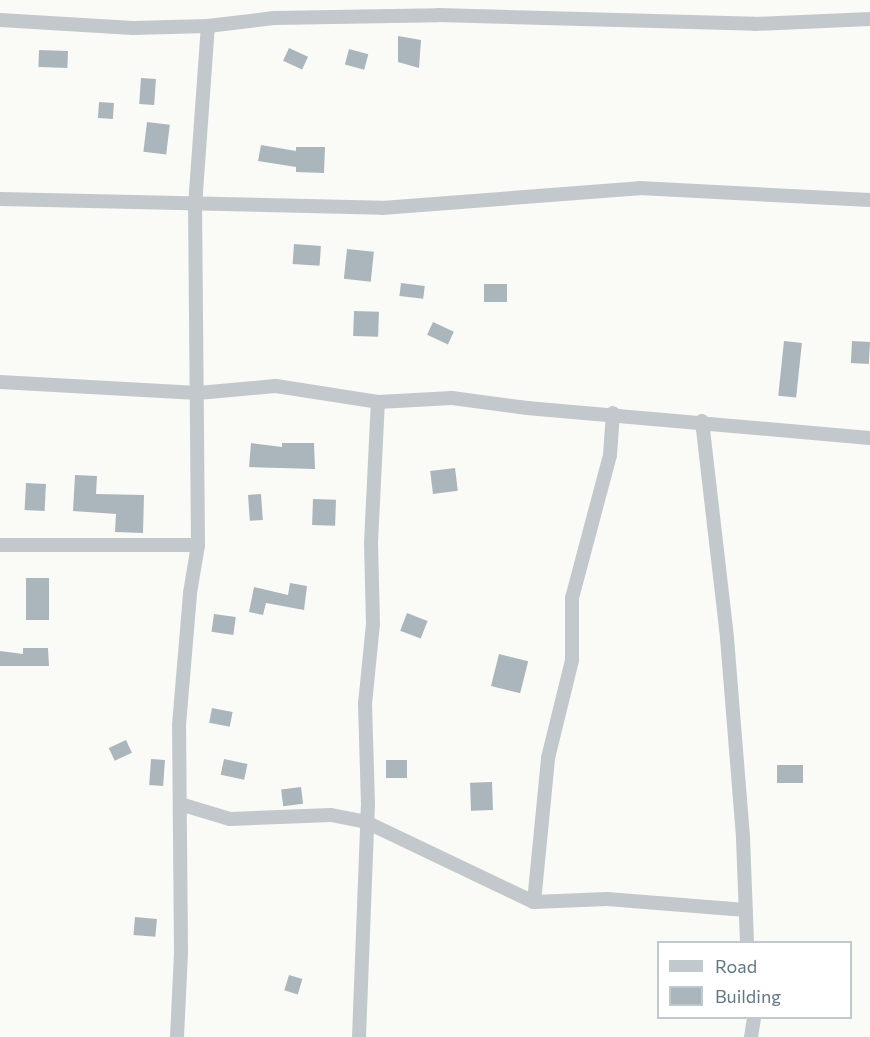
<!DOCTYPE html>
<html>
<head>
<meta charset="utf-8">
<style>
	body { margin:0 }
	#map { position:relative; width:870px; height:1037px; overflow:hidden; background:#fafaf7; font-family:Commissioner,sans-serif }
	div>[style] { position:absolute }
	.building>* { inset:0; background:#abb6bc; transform-origin:0 0 }
	.minor>* { height:14px; margin:-7px; padding:0 7px; transform-origin:7px; border-radius:7px; background:#c2c8cc }
	span { translate:-50% -50%; white-space:nowrap; text-align:center; line-height:1.15; -webkit-text-stroke:6px #fff; paint-order:stroke }
	.legend { position:absolute; left:657px; top:941px; width:195px; height:78px; box-sizing:border-box; background:#fff; border:2px solid #c0c9ce; margin:0; padding:8px 10px; list-style:none; font-size:18px; color:#627885 }
	.legend li { display:flex; align-items:center; gap:12px; height:30px }
	.legend b { width:30px; border:2px solid #c0c9ce }
</style>
</head>
<body>
<div id="map">
	<div class="building">
		<div style="clip-path:polygon(398px 36px,421px 40px,419px 68px,398px 62px)"></div>
		<div style="left:289px;top:48px;width:21px;height:14px;rotate:25deg"></div>
		<div style="left:349px;top:49px;width:20px;height:16px;rotate:15deg"></div>
		<div style="left:39px;top:50px;width:29px;height:17px;rotate:2deg"></div>
		<div style="left:141px;top:78px;width:15px;height:26px;rotate:4deg"></div>
		<div style="left:99px;top:102px;width:15px;height:16px;rotate:4deg"></div>
		<div style="left:147px;top:122px;width:23px;height:30px;rotate:7deg"></div>
		<div style="clip-path:polygon(261px 145px,296px 151px,296px 147px,325px 147px,324px 173px,296px 172px,296px 167px,258px 161px)"></div>
		<div style="left:294px;top:244px;width:27px;height:20px;rotate:4deg"></div>
		<div style="left:347px;top:249px;width:27px;height:30px;rotate:6deg"></div>
		<div style="left:401px;top:283px;width:24px;height:13px;rotate:7deg"></div>
		<div style="left:484px;top:284px;width:23px;height:18px"></div>
		<div style="left:354px;top:311px;width:25px;height:25px;rotate:2deg"></div>
		<div style="left:433px;top:322px;width:23px;height:14px;rotate:25deg"></div>
		<div style="left:784px;top:341px;width:18px;height:55px;rotate:6deg"></div>
		<div style="left:852px;top:341px;width:18px;height:22px;rotate:3deg"></div>
		<div style="clip-path:polygon(251px 443px,282px 447px,282px 443px,314px 443px,315px 469px,249px 467px)"></div>
		<div style="left:455px;top:468px;width:23px;height:25px;rotate:83deg"></div>
		<div style="clip-path:polygon(75px 475px,97px 476px,96px 494px,144px 495px,143px 533px,115px 532px,116px 514px,73px 511px)"></div>
		<div style="left:26px;top:483px;width:20px;height:27px;rotate:3deg"></div>
		<div style="left:261px;top:494px;width:26px;height:13px;rotate:86deg"></div>
		<div style="left:313px;top:499px;width:23px;height:26px;rotate:2deg"></div>
		<div style="left:26px;top:578px;width:23px;height:42px"></div>
		<div style="clip-path:polygon(290px 583px,307px 586px,304px 610px,266px 603px,263px 615px,249px 612px,254px 587px,288px 595px)"></div>
		<div style="left:407px;top:613px;width:22px;height:19px;rotate:21deg"></div>
		<div style="left:214px;top:614px;width:22px;height:18px;rotate:8deg"></div>
		<div style="clip-path:polygon(23px 648px,48px 648px,49px 666px,0 666px,0 651px,23px 654px)"></div>
		<div style="left:499px;top:654px;width:30px;height:33px;rotate:14deg"></div>
		<div style="left:212px;top:708px;width:21px;height:15px;rotate:11deg"></div>
		<div style="left:126px;top:740px;width:14px;height:19px;rotate:65deg"></div>
		<div style="left:151px;top:759px;width:14px;height:26px;rotate:4deg"></div>
		<div style="left:224px;top:759px;width:24px;height:16px;rotate:12deg"></div>
		<div style="left:407px;top:760px;width:18px;height:21px;rotate:90deg"></div>
		<div style="left:777px;top:765px;width:26px;height:18px"></div>
		<div style="left:492px;top:782px;width:28px;height:22px;rotate:88deg"></div>
		<div style="left:301px;top:787px;width:17px;height:20px;rotate:83deg"></div>
		<div style="left:135px;top:917px;width:22px;height:18px;rotate:5deg"></div>
		<div style="left:289px;top:975px;width:14px;height:16px;rotate:17deg"></div>
	</div>
	<div class="minor">
		<div style="left:0;top:20px;width:133px;rotate:3.4deg"></div>
		<div style="left:133px;top:28px;width:75px;rotate:-1.5deg"></div>
		<div style="left:208px;top:26px;width:66px;rotate:-6.9deg"></div>
		<div style="left:274px;top:18px;width:164px;rotate:-1deg"></div>
		<div style="left:438px;top:15px;width:317px;rotate:1.6deg"></div>
		<div style="left:755px;top:24px;width:115px;rotate:-2.5deg"></div>
		<div style="left:0;top:199px;width:382px;rotate:1.3deg"></div>
		<div style="left:382px;top:208px;width:258px;rotate:-4.4deg"></div>
		<div style="left:639px;top:188px;width:231px;rotate:3deg"></div>
		<div style="left:0;top:382px;width:198px;rotate:3.2deg"></div>
		<div style="left:198px;top:393px;width:78px;rotate:-5.1deg"></div>
		<div style="left:276px;top:386px;width:103px;rotate:8.9deg"></div>
		<div style="left:378px;top:402px;width:74px;rotate:-3.1deg"></div>
		<div style="left:452px;top:398px;width:76px;rotate:7.6deg"></div>
		<div style="left:527px;top:408px;width:344px;rotate:5deg"></div>
		<div style="left:702px;top:421px;width:218px;rotate:83.4deg"></div>
		<div style="left:727px;top:638px;width:201px;rotate:85.4deg"></div>
		<div style="left:743px;top:838px;width:104px;rotate:87.8deg"></div>
		<div style="left:0;top:545px;width:198px"></div>
		<div style="left:180px;top:804px;width:52px;rotate:16.7deg"></div>
		<div style="left:230px;top:819px;width:101px;rotate:-2.3deg"></div>
		<div style="left:331px;top:815px;width:36px;rotate:11deg"></div>
		<div style="left:366px;top:822px;width:186px;rotate:25.5deg"></div>
		<div style="left:534px;top:902px;width:73px;rotate:-2.4deg"></div>
		<div style="left:607px;top:899px;width:139px;rotate:4.5deg"></div>
		<div style="left:534px;top:902px;width:145px;rotate:-84.4deg"></div>
		<div style="left:548px;top:758px;width:101px;rotate:-76.2deg"></div>
		<div style="left:572px;top:660px;width:62px;rotate:-90deg"></div>
		<div style="left:572px;top:598px;width:148px;rotate:-75.1deg"></div>
		<div style="left:610px;top:455px;width:42px;rotate:-85.9deg"></div>
		<div style="left:177px;top:1037px;width:86px;rotate:-87.3deg"></div>
		<div style="left:181px;top:951px;width:226px;rotate:-90.5deg"></div>
		<div style="left:179px;top:725px;width:132px;rotate:-85.2deg"></div>
		<div style="left:190px;top:593px;width:49px;rotate:-80.5deg"></div>
		<div style="left:198px;top:545px;width:339px;rotate:-90.5deg"></div>
		<div style="left:195px;top:206px;width:180px;rotate:-85.9deg"></div>
		<div style="left:359px;top:1037px;width:232px;rotate:-87.8deg"></div>
		<div style="left:368px;top:805px;width:101px;rotate:-91.7deg"></div>
		<div style="left:365px;top:704px;width:80px;rotate:-84.3deg"></div>
		<div style="left:373px;top:624px;width:81px;rotate:-91.4deg"></div>
		<div style="left:371px;top:543px;width:141px;rotate:-87.2deg"></div>
		<div style="left:751px;top:1037px;width:19px;rotate:-81deg"></div>
	</div>
	<ul class="legend">
	<li><b style="height:8px;background:#c2c8cc"></b>Road</li>
	<li><b style="height:16px;background:#abb6bc"></b>Building</li>
	</ul>
</div>
</body>
</html>
